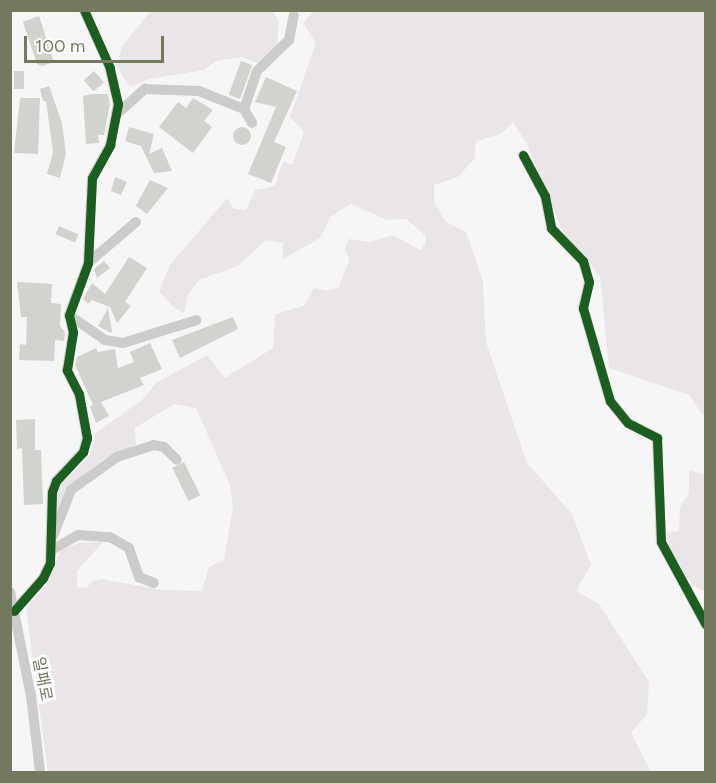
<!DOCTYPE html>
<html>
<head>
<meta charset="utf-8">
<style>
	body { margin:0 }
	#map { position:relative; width:716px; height:783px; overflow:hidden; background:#f7f6f7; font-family:Figtree,"Noto Sans KR",sans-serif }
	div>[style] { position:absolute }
	.green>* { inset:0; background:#eae5e8 }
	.building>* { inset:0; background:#d2d2cf; transform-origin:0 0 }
	.round { border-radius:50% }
	.minor>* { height:10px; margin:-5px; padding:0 5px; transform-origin:5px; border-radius:5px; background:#ccccca }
	.cycleway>* { height:9px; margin:-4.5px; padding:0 4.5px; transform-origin:4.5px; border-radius:4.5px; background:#1b5e20 }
	span { translate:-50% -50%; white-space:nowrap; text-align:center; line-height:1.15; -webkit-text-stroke:6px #fff; paint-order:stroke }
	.street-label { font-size:16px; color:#73795f }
	.frame { position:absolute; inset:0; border:12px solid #73795f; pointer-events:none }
	.scale { position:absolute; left:24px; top:36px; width:140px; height:27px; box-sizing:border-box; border:3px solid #73795f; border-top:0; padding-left:8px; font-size:18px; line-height:21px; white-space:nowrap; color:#73795f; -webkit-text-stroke:4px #fff; paint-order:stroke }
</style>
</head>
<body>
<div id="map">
	<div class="green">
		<div style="clip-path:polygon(151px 11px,272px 11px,279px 21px,277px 46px,259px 64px,242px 57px,216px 61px,204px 70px,149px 79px,130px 87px,117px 67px,122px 46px)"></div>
		<div style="clip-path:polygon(314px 11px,705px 11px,705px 448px,704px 417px,689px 395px,609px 368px,600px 276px,564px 235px,527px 144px,513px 122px,501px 134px,476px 141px,474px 159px,458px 177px,434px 185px,434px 202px,446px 222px,466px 232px,483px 281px,486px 342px,527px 463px,572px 514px,591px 565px,576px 591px,599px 604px,649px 682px,647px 714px,631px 733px,651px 772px,48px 772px,26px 609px,46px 585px,61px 550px,79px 543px,103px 542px,77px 571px,77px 587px,87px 588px,91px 582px,101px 579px,162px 590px,202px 591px,209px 567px,224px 560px,233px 507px,230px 485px,196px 408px,174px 404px,135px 428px,136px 445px,103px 460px,66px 489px,57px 523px,57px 494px,62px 482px,89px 457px,97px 432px,142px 400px,156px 383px,207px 355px,225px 378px,273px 348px,275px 314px,304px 306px,314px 288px,328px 291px,339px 287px,349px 260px,345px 249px,349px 239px,369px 242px,393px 235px,420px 250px,426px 243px,426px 236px,406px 219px,387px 220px,351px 204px,331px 216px,320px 238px,283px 259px,283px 243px,266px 240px,238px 266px,199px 280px,188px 295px,184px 313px,173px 307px,159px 291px,170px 265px,227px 198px,234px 209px,246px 210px,255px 190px,275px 186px,283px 161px,292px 165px,304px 132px,290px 117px,316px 43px,303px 23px)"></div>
		<div style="clip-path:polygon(689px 470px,705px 475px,705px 591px,693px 586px,669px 548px,667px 533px,679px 531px,680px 507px,689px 493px)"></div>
	</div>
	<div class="building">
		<div style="clip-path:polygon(39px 16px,54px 62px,42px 66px,37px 64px,23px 22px)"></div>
		<div style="left:241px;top:61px;width:12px;height:36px;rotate:20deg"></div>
		<div style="left:14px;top:71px;width:10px;height:18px"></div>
		<div style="left:94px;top:71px;width:15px;height:14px;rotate:48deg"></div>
		<div style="clip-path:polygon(266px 77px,297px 91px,274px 142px,286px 147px,271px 183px,248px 174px,276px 107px,255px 102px)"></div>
		<div style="clip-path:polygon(49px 86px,62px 123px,66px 154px,60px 178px,47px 174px,53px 152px,46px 101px,43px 101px,40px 89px)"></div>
		<div style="clip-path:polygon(93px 94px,108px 94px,110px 104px,104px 135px,98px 135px,99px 143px,86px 144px,83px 96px)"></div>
		<div style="clip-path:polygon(20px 98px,40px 98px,38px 154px,14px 153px)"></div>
		<div style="clip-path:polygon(193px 98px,213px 110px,204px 121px,212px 127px,193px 153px,159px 127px,178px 102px,186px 108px)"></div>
		<div class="round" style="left:233px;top:127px;width:18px;height:18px"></div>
		<div style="clip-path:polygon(129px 127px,154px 134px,149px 154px,162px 148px,172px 171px,154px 173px,141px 146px,125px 141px)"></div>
		<div style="clip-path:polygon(115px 177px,127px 182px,121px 195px,111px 191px)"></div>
		<div style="clip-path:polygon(150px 180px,168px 188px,147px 214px,136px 206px)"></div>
		<div style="left:59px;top:226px;width:21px;height:9px;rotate:23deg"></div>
		<div style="clip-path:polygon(129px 257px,147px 268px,125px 302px,131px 306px,117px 323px,110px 307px,92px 300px,88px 304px,83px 299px,92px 283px,105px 294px)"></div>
		<div style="clip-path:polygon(104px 261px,110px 268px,97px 278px,94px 269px)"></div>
		<div style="clip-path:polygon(17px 282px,52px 284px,51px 303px,61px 304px,60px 326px,65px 332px,64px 341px,55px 340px,54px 361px,19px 360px,20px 344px,26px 345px,27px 317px,21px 317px)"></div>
		<div style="clip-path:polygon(108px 308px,112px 331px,111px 333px,98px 326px)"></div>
		<div style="clip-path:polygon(233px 317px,238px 329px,180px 358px,172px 340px)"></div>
		<div style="clip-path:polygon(150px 343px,162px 369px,140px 378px,144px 385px,101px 402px,109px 416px,96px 423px,90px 406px,93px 405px,75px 365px,77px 357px,96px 348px,98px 352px,115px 349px,118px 368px,134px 362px,130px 352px)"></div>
		<div style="clip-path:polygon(35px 419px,35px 450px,41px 450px,43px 504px,24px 505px,22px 448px,17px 449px,16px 420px)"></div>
		<div style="left:184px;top:462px;width:37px;height:13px;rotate:64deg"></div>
	</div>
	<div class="minor">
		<div style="left:244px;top:109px;width:16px;rotate:60deg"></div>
		<div style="left:117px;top:114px;width:38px;rotate:-42deg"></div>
		<div style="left:145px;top:89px;width:54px;rotate:2.1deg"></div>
		<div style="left:199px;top:91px;width:48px;rotate:21.8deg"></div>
		<div style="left:244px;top:109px;width:40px;rotate:-71.1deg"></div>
		<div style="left:257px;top:71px;width:45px;rotate:-44.1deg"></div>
		<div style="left:289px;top:40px;width:25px;rotate:-79deg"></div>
		<div style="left:523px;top:155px;width:47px;rotate:61.8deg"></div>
		<div style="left:545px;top:196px;width:33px;rotate:79deg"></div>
		<div style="left:551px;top:228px;width:46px;rotate:45.9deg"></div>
		<div style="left:583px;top:261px;width:22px;rotate:74deg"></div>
		<div style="left:589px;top:282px;width:27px;rotate:103deg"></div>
		<div style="left:583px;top:308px;width:97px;rotate:73.8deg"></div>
		<div style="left:610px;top:401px;width:28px;rotate:51deg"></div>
		<div style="left:628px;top:423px;width:33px;rotate:27deg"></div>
		<div style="left:657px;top:438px;width:104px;rotate:87.8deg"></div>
		<div style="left:661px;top:542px;width:94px;rotate:61.5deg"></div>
		<div style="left:88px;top:263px;width:63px;rotate:-40.5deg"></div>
		<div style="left:69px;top:315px;width:44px;rotate:34.8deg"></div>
		<div style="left:105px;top:340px;width:18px;rotate:9deg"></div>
		<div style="left:123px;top:343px;width:77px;rotate:-17.3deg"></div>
		<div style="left:53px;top:536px;width:49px;rotate:-68.6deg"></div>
		<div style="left:71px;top:490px;width:57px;rotate:-35.7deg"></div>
		<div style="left:117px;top:457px;width:38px;rotate:-18deg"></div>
		<div style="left:153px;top:445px;width:11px;rotate:10deg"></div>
		<div style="left:164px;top:447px;width:18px;rotate:45deg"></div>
		<div style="left:52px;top:550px;width:30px;rotate:-30deg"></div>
		<div style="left:78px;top:535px;width:32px;rotate:4deg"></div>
		<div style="left:110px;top:537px;width:22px;rotate:30deg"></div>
		<div style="left:129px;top:548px;width:31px;rotate:71deg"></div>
		<div style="left:139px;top:577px;width:16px;rotate:22deg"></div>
		<div style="left:10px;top:592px;width:106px;rotate:78.6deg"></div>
		<div style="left:31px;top:696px;width:77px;rotate:83.2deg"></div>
		<div style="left:14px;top:611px;width:44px;rotate:-48.7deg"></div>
		<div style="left:43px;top:578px;width:17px;rotate:-65deg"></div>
		<div style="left:50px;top:563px;width:71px;rotate:-88.4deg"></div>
		<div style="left:52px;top:492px;width:12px;rotate:-70deg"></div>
		<div style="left:56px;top:481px;width:40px;rotate:-47deg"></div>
		<div style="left:83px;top:452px;width:15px;rotate:-74deg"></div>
		<div style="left:87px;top:438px;width:45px;rotate:-100.3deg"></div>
		<div style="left:79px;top:394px;width:27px;rotate:-117deg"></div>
		<div style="left:67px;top:370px;width:38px;rotate:-81deg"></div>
		<div style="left:73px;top:332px;width:17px;rotate:-103deg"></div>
		<div style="left:69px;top:315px;width:55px;rotate:-69.9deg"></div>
		<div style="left:88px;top:263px;width:85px;rotate:-87.3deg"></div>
		<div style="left:92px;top:178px;width:38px;rotate:-61deg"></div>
		<div style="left:110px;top:145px;width:42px;rotate:-79deg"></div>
		<div style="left:118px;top:104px;width:37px;rotate:-103deg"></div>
		<div style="left:110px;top:68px;width:64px;rotate:-114.1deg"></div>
	</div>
	<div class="cycleway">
		<div style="left:523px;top:155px;width:47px;rotate:61.8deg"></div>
		<div style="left:545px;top:196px;width:33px;rotate:79deg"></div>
		<div style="left:551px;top:228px;width:46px;rotate:45.9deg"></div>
		<div style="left:583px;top:261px;width:22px;rotate:74deg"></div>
		<div style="left:589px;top:282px;width:27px;rotate:103deg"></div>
		<div style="left:583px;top:308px;width:97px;rotate:73.8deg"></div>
		<div style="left:610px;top:401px;width:28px;rotate:51deg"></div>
		<div style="left:628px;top:423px;width:33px;rotate:27deg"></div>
		<div style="left:657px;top:438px;width:104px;rotate:87.8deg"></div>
		<div style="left:661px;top:542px;width:94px;rotate:61.5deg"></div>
		<div style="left:14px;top:611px;width:44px;rotate:-48.7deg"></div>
		<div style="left:43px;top:578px;width:17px;rotate:-65deg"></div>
		<div style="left:50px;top:563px;width:71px;rotate:-88.4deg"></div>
		<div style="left:52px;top:492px;width:12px;rotate:-70deg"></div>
		<div style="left:56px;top:481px;width:40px;rotate:-47deg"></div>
		<div style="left:83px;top:452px;width:15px;rotate:-74deg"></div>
		<div style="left:87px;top:438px;width:45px;rotate:-100.3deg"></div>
		<div style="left:79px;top:394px;width:27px;rotate:-117deg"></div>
		<div style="left:67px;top:370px;width:38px;rotate:-81deg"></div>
		<div style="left:73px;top:332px;width:17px;rotate:-103deg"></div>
		<div style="left:69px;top:315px;width:55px;rotate:-69.9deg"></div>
		<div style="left:88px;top:263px;width:85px;rotate:-87.3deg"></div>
		<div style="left:92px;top:178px;width:38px;rotate:-61deg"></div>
		<div style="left:110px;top:145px;width:42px;rotate:-79deg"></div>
		<div style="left:118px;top:104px;width:37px;rotate:-103deg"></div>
		<div style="left:110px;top:68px;width:64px;rotate:-114.1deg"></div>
	</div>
	<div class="street-label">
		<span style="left:42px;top:679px;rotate:79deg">일패로</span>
	</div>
	<div class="frame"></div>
	<div class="scale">100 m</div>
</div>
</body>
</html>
